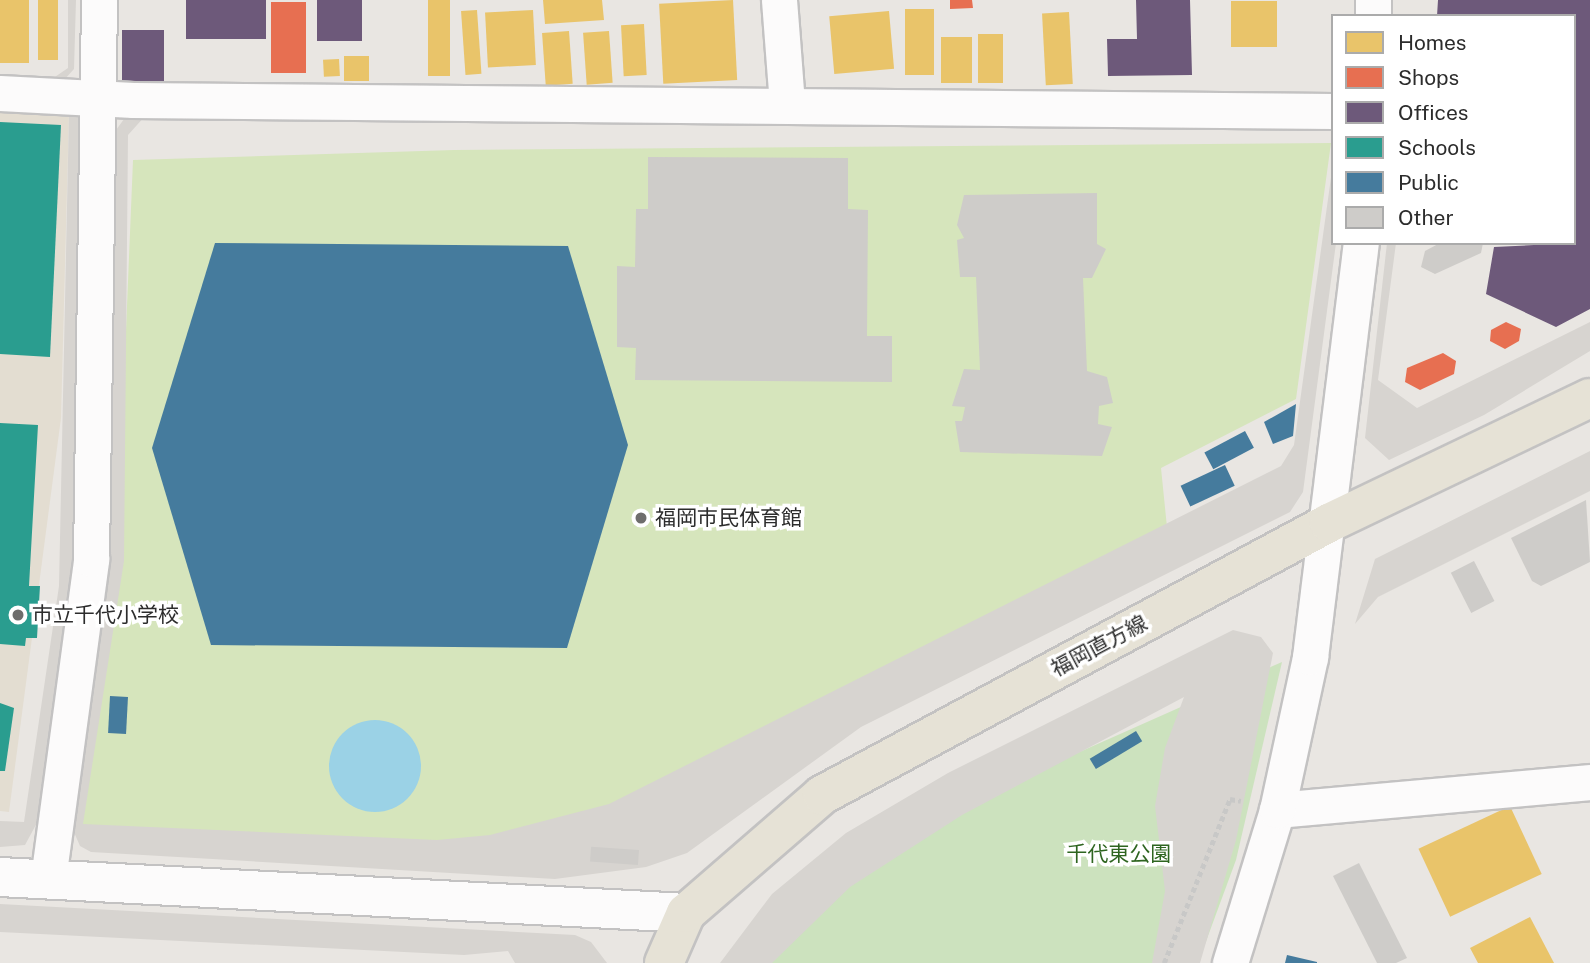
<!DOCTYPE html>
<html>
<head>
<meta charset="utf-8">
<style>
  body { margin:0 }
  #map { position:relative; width:1590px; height:963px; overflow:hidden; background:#e9e6e2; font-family:"Public Sans","Noto Sans JP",sans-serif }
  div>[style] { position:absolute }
  .education>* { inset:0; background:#e3ddd1 }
  .green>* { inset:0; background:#cce2be }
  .pitch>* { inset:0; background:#d6e5bc }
  .plaza>* { inset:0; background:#d7d4d0 }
  .water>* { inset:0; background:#9bd2e6 }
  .round { border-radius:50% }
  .homes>* { inset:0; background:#e9c46a; transform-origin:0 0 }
  .shops>* { inset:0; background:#e76f51; transform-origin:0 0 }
  .offices>* { inset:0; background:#6d597a; transform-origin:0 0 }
  .schools>* { inset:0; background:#2a9d8f }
  .public>* { inset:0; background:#457b9d; transform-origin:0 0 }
  .building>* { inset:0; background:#ceccc9; transform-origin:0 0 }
  .path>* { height:4.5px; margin-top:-2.25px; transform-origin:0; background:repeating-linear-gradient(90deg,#c8c8c7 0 5px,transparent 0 8.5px) }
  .roads { filter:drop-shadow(2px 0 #c3c2c2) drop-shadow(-2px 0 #c3c2c2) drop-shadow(0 2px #c3c2c2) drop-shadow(0 -2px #c3c2c2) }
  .street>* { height:35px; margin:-17.5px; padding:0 17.5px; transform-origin:17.5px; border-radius:17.5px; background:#fcfbfb }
  .secondary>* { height:38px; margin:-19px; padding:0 19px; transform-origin:19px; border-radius:19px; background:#fcfbfb }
  .primary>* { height:38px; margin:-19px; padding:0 19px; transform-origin:19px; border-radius:19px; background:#e6e2d6 }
  .dots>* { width:19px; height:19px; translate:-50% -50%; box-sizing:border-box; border:4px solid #fff; border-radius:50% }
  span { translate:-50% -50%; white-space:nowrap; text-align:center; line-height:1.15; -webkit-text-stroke:7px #fff; paint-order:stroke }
  .poi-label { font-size:21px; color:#2c2c2c }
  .left { translate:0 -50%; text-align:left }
  .street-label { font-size:21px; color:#2c2c2c }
  .park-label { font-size:21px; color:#2e6520 }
  .legend { position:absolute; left:1331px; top:14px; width:245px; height:231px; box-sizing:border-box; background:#fff; border:2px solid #ababab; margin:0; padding:9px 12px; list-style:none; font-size:21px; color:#2c2c2c }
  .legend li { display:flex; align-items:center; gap:14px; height:35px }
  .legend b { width:35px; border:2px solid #ababab }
</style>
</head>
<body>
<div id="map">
  <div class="education">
    <div style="clip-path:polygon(0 108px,69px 112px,61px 418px,9px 812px,0 811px)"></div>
  </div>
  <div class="green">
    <div style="clip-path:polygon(1282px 662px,1236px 860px,1198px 963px,764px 963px,772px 948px,860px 875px,1021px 778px)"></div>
  </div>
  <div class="pitch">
    <div style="clip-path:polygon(1331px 143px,1296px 399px,1161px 468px,1168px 537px,527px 863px,79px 839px,119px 500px,133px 160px,454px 150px)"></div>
  </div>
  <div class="plaza">
    <div style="clip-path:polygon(68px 0,76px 0,74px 69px,64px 80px,49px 81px,68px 68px)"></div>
    <div style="clip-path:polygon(69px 112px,85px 119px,75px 609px,38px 821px,25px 845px,0 847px,0 821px,24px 822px,59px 586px)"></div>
    <div style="clip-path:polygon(127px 115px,146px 115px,128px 135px,124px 561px,83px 824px,437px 840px,490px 835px,609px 804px,1281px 466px,1294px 445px,1333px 163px,1336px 243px,1303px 492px,1290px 512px,861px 727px,687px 853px,646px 867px,555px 879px,91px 852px,80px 846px,70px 823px,109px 562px,116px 130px)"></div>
    <div style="clip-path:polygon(1387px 243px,1396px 243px,1378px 380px,1417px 408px,1590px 322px,1590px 351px,1484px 415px,1389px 460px,1365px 438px)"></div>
    <div style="clip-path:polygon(1590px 451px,1590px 491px,1378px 597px,1355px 624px,1375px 559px)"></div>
    <div style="clip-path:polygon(1233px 630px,1261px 637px,1273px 653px,1236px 840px,1200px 963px,1152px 963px,1165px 891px,1155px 806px,1165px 748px,1184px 697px,962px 815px,850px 887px,772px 963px,720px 963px,772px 894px,846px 833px,948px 773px)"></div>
    <div style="clip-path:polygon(0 904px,575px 935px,591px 942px,607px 963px,515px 963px,508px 951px,464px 955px,0 932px)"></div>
  </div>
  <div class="water">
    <div class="round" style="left:329px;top:720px;width:92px;height:92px"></div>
  </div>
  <div class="homes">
    <div style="left:0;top:0;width:29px;height:63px"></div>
    <div style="left:38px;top:0;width:20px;height:60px"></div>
    <div style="left:428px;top:0;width:22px;height:76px"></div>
    <div style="clip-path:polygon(543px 0,602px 0,604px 20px,545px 24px)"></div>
    <div style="left:733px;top:0;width:80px;height:74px;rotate:87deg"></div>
    <div style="left:1231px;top:1px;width:46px;height:46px"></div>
    <div style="left:905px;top:9px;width:29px;height:66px"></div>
    <div style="left:477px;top:10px;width:64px;height:16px;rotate:86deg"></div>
    <div style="left:533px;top:10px;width:55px;height:48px;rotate:87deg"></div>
    <div style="left:889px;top:11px;width:58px;height:60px;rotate:85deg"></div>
    <div style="left:1069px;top:12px;width:72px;height:27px;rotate:87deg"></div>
    <div style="left:644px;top:24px;width:51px;height:23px;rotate:87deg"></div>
    <div style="left:569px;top:31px;width:53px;height:27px;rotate:86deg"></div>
    <div style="left:609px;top:31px;width:52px;height:26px;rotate:86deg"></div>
    <div style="left:978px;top:34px;width:25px;height:49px"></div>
    <div style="left:941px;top:37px;width:31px;height:46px"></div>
    <div style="left:344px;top:56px;width:25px;height:25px"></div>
    <div style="left:339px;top:59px;width:17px;height:16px;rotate:87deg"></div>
    <div style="left:1510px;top:806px;width:75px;height:101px;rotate:65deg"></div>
    <div style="clip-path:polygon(1530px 917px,1554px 963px,1478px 963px,1470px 948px)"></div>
  </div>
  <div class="shops">
    <div style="clip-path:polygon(950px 0,972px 0,973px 8px,950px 9px)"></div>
    <div style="left:271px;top:2px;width:35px;height:71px"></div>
    <div style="clip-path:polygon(1506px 322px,1521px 329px,1519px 341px,1505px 349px,1490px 341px,1491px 330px)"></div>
    <div style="clip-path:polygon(1443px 353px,1456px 361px,1454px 374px,1420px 390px,1405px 382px,1407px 368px)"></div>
  </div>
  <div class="offices">
    <div style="left:186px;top:0;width:80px;height:39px"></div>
    <div style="left:317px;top:0;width:45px;height:41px"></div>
    <div style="clip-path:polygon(1136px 0,1190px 0,1192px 75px,1108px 76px,1107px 39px,1137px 39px)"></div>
    <div style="clip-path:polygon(1438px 0,1590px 0,1590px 309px,1556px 327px,1486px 294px,1494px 247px,1574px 243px,1574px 16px,1437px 16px)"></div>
    <div style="left:122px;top:30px;width:42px;height:54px"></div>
  </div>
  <div class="schools">
    <div style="clip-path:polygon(0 122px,61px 125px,50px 357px,0 354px)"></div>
    <div style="clip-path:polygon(0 423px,38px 425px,29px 586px,40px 586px,37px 638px,26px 638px,25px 646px,0 644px)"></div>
    <div style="clip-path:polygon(0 703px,14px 708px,5px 771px,0 771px)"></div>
  </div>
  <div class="public">
    <div style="clip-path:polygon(215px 243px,568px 246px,628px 445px,567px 648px,211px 645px,152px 448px)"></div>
    <div style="clip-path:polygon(1296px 404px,1293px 436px,1273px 444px,1264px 422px)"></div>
    <div style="left:1245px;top:431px;width:19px;height:46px;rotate:62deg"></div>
    <div style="left:1225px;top:465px;width:23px;height:49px;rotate:65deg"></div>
    <div style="left:110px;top:696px;width:18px;height:37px;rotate:3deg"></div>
    <div style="left:1136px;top:731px;width:12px;height:54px;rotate:59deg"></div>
    <div style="clip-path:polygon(1287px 955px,1317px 962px,1317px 963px,1285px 963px)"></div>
  </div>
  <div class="building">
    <div style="clip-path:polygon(648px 157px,848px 158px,848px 209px,868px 210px,867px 336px,892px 336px,892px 382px,635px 380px,636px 348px,617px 347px,617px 266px,635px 267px,636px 209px,648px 209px)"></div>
    <div style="clip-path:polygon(1097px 193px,1097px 244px,1106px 249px,1092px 278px,1083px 278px,1087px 371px,1107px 377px,1113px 403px,1099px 406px,1098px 424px,1112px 427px,1102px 456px,960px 452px,955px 421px,962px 421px,965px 407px,952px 406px,964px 369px,980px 370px,976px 277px,960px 277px,957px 240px,964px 238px,957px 225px,964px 195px)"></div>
    <div style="clip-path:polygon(1440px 243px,1483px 243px,1481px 253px,1435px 274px,1421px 267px,1425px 251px)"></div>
    <div style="clip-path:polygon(1586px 500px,1590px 562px,1541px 586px,1532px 581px,1511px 538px)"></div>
    <div style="left:1474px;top:561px;width:45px;height:26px;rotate:63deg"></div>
    <div style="left:639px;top:850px;width:15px;height:48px;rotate:94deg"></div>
    <div style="clip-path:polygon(1359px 863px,1407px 958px,1396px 963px,1377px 963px,1333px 876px)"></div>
  </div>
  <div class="path">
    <div style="left:1164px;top:963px;width:177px;rotate:-68.1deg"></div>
    <div style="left:1230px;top:799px;width:11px;rotate:10deg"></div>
  </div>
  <div class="roads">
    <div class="street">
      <div style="left:779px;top:0;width:103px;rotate:85.6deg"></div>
      <div style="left:1373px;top:16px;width:16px;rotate:-90deg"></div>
      <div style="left:0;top:93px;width:133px;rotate:3deg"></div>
      <div style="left:133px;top:100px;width:1200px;rotate:0.53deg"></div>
      <div style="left:1277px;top:810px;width:314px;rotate:-5.1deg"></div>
      <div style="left:48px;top:879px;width:323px;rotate:-82.3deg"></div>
      <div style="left:91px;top:559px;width:559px;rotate:-89.18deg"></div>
      <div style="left:1230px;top:963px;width:160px;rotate:-72.9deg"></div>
      <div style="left:1277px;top:810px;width:157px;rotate:-77.8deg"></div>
      <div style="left:1310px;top:657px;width:417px;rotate:-83deg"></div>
    </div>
    <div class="secondary">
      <div style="left:0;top:877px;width:687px;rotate:3deg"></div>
    </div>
    <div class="primary">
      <div style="left:664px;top:963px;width:55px;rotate:-66.3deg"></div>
      <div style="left:686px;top:913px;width:180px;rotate:-40.9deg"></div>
      <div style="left:822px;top:795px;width:575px;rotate:-28.21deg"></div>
      <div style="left:1329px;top:523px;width:289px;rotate:-25.6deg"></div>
    </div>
  </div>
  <div class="dots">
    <div style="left:641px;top:518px;background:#6e6d6c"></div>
    <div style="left:18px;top:615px;background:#6e6d6c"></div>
  </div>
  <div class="poi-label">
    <span class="left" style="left:655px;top:518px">福岡市民体育館</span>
    <span class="left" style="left:32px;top:615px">市立千代小学校</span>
  </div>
  <div class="street-label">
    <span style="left:1099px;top:646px;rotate:-28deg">福岡直方線</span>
  </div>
  <div class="park-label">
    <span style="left:1119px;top:854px">千代東公園</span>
  </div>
  <ul class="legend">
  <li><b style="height:19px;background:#e9c46a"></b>Homes</li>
  <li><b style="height:19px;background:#e76f51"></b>Shops</li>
  <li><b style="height:19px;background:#6d597a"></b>Offices</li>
  <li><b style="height:19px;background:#2a9d8f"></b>Schools</li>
  <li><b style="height:19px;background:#457b9d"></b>Public</li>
  <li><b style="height:19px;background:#ceccc9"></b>Other</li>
  </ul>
</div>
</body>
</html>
